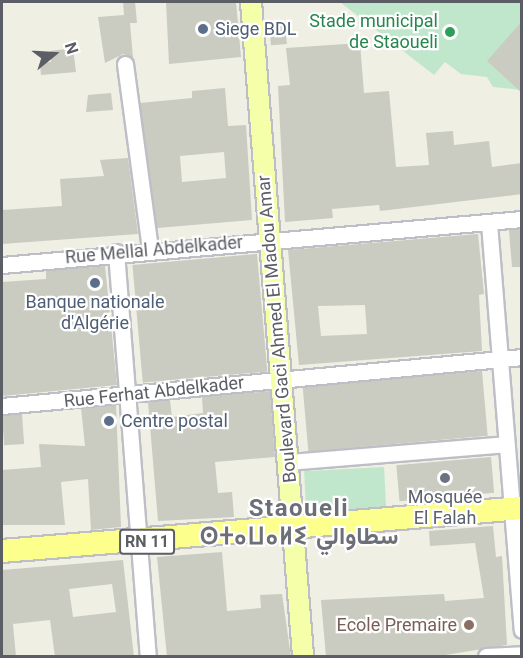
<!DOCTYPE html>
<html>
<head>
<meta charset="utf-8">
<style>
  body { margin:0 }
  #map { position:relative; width:523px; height:658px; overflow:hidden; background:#efefe4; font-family:Roboto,Vazirmatn,"Noto Sans Tifinagh",sans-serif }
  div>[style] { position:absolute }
  .green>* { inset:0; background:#c0e7cb; transform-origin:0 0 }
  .building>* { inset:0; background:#cacbc1; transform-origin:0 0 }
  .roads { filter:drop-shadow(2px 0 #bebfc6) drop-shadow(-2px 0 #bebfc6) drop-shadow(0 2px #bebfc6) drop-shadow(0 -2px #bebfc6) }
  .minor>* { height:15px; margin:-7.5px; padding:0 7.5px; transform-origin:7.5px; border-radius:7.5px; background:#fff }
  .major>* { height:20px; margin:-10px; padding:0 10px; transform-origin:10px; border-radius:10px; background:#f5ffaa }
  .highway>* { height:22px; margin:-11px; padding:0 11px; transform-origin:11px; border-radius:11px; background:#fcff8c }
  .dots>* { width:16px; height:16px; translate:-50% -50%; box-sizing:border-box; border:3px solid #fff; border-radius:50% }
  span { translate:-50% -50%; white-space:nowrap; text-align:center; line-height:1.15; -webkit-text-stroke:4.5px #fff; paint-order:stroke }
  .shield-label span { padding:2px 4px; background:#fff; border:2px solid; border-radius:4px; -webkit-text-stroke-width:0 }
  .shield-label { font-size:16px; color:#5c5e65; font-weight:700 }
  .leisure-label { font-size:18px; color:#27864d }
  .right { translate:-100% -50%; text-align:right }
  .service-label { font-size:18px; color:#4e5e75 }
  .left { translate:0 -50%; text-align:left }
  .street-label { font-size:18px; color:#5c5e65 }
  .worship-label { font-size:18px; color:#5b616d }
  .education-label { font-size:18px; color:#785e54 }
  .district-label { font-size:24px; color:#6d6f77; font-weight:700; letter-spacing:1.5px }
  .frame { position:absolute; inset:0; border:3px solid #5c5e65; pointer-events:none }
  .north { position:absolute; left:24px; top:24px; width:60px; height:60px; -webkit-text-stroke:4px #fff; paint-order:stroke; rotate:72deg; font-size:16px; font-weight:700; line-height:24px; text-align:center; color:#5c5e65 }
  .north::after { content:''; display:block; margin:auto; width:21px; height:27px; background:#5c5e65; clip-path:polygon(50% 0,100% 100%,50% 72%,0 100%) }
</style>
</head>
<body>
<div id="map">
  <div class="green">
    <div style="clip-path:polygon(340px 2px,521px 2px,521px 90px,493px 87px,487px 77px,461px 74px,445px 62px,434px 75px)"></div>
    <div style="left:384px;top:467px;width:44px;height:80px;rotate:87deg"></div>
  </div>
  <div class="building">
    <div style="clip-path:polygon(123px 2px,135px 2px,137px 23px,130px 23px,133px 58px,123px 54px,105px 63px,98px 17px,124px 15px)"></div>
    <div style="clip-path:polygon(166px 2px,236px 2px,241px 57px,169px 64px)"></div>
    <div style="clip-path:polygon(522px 21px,522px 93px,487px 61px)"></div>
    <div style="left:285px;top:22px;width:22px;height:16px;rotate:85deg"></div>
    <div style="clip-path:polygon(360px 43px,364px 93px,389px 91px,396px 167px,429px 165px,426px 133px,453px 131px,454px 145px,489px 141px,492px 167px,522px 163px,522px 194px,380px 211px,379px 205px,332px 209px,333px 218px,285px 222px,278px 86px,290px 85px,286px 48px)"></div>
    <div style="clip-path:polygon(73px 48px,76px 72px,41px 75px,40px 63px,51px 62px,50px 51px)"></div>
    <div style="clip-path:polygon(evenodd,225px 88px,228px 126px,246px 125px,252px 220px,157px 228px,140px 103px,192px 98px,192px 91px,225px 88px,224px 152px,226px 178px,182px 182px,180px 156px,224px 152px)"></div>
    <div style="clip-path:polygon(111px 93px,113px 110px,86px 112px,88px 95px)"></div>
    <div style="clip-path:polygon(128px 158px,138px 234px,2px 244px,2px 210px,62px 206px,60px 179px,104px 176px,100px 160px)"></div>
    <div style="clip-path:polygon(522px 229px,522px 267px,512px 267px,509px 230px)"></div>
    <div style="clip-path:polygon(evenodd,478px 234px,484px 294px,479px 295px,482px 351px,299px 365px,288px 250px,478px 234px,365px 305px,367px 334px,321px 336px,318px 306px,365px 305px)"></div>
    <div style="left:257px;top:254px;width:118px;height:125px;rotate:85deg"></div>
    <div style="clip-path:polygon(105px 266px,117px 385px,2px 396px,2px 282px,46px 279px,46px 271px)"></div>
    <div style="left:482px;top:371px;width:65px;height:180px;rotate:85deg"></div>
    <div style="clip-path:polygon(270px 391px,275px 457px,215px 462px,218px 493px,232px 492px,234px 517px,158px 521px,148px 402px,170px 400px,172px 417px,203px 413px,202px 397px)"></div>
    <div style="clip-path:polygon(116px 405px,121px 527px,91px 530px,88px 479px,61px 482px,65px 525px,2px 525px,2px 470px,41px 467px,39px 444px,85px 446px,81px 408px)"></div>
    <div style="left:22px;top:414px;width:30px;height:20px;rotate:86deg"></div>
    <div style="left:491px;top:457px;width:36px;height:95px;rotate:85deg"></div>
    <div style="clip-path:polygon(493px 526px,496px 557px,502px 556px,507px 645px,433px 657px,326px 657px,321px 600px,444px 594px,445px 601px,484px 598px,475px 543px,430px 546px,429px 531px)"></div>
    <div style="clip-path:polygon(222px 552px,227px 611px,261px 608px,260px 595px,282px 594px,291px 657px,167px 657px,157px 557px)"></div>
    <div style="clip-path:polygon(evenodd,123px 560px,134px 657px,55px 657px,50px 620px,13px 624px,16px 657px,2px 657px,2px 570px,123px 560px,112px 584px,116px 612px,73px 617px,69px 589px,112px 584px)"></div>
  </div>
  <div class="roads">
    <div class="minor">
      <div style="left:125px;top:64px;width:187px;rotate:82.3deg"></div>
      <div style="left:489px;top:223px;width:408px;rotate:85.4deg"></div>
      <div style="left:116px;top:252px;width:405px;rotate:85.5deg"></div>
      <div style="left:2px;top:265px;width:522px;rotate:-5.06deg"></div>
      <div style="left:2px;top:406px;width:522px;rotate:-5.38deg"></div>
      <div style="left:288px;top:462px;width:219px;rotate:-4.7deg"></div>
      <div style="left:486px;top:656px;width:36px;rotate:-3deg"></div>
    </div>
    <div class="major">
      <div style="left:251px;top:2px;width:656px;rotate:85.45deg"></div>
    </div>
    <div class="highway">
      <div style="left:2px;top:551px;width:522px;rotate:-4.73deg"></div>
    </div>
  </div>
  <div class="dots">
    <div style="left:203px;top:29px;background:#5c6f8a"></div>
    <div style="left:450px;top:32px;background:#2e9e5b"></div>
    <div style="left:95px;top:283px;background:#5c6f8a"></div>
    <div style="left:109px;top:421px;background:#5c6f8a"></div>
    <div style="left:445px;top:478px;background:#6b7280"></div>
    <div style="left:469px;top:625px;background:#8d6e63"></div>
  </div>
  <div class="shield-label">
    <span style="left:147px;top:542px">RN 11</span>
  </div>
  <div class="leisure-label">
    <span class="right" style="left:438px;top:32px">Stade municipal<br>de Staoueli</span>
  </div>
  <div class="service-label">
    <span class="left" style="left:215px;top:29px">Siege BDL</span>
    <span style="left:95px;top:313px">Banque nationale<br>d'Algérie</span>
    <span class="left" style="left:121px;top:421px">Centre postal</span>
  </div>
  <div class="street-label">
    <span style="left:154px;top:250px;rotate:-5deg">Rue Mellal Abdelkader</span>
    <span style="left:277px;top:329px;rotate:-95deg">Boulevard Gaci Ahmed El Madou Amar</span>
    <span style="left:154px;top:392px;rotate:-6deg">Rue Ferhat Abdelkader</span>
  </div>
  <div class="worship-label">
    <span style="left:445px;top:508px">Mosquée<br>El Falah</span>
  </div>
  <div class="education-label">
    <span class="right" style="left:457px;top:625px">Ecole Premaire</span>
  </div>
  <div class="district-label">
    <span style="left:299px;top:523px">Staoueli<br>ⵙⵜⴰⵡⴰⵍⵉ سطاوالي</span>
  </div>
  <div class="frame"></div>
  <div class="north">N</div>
</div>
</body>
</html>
